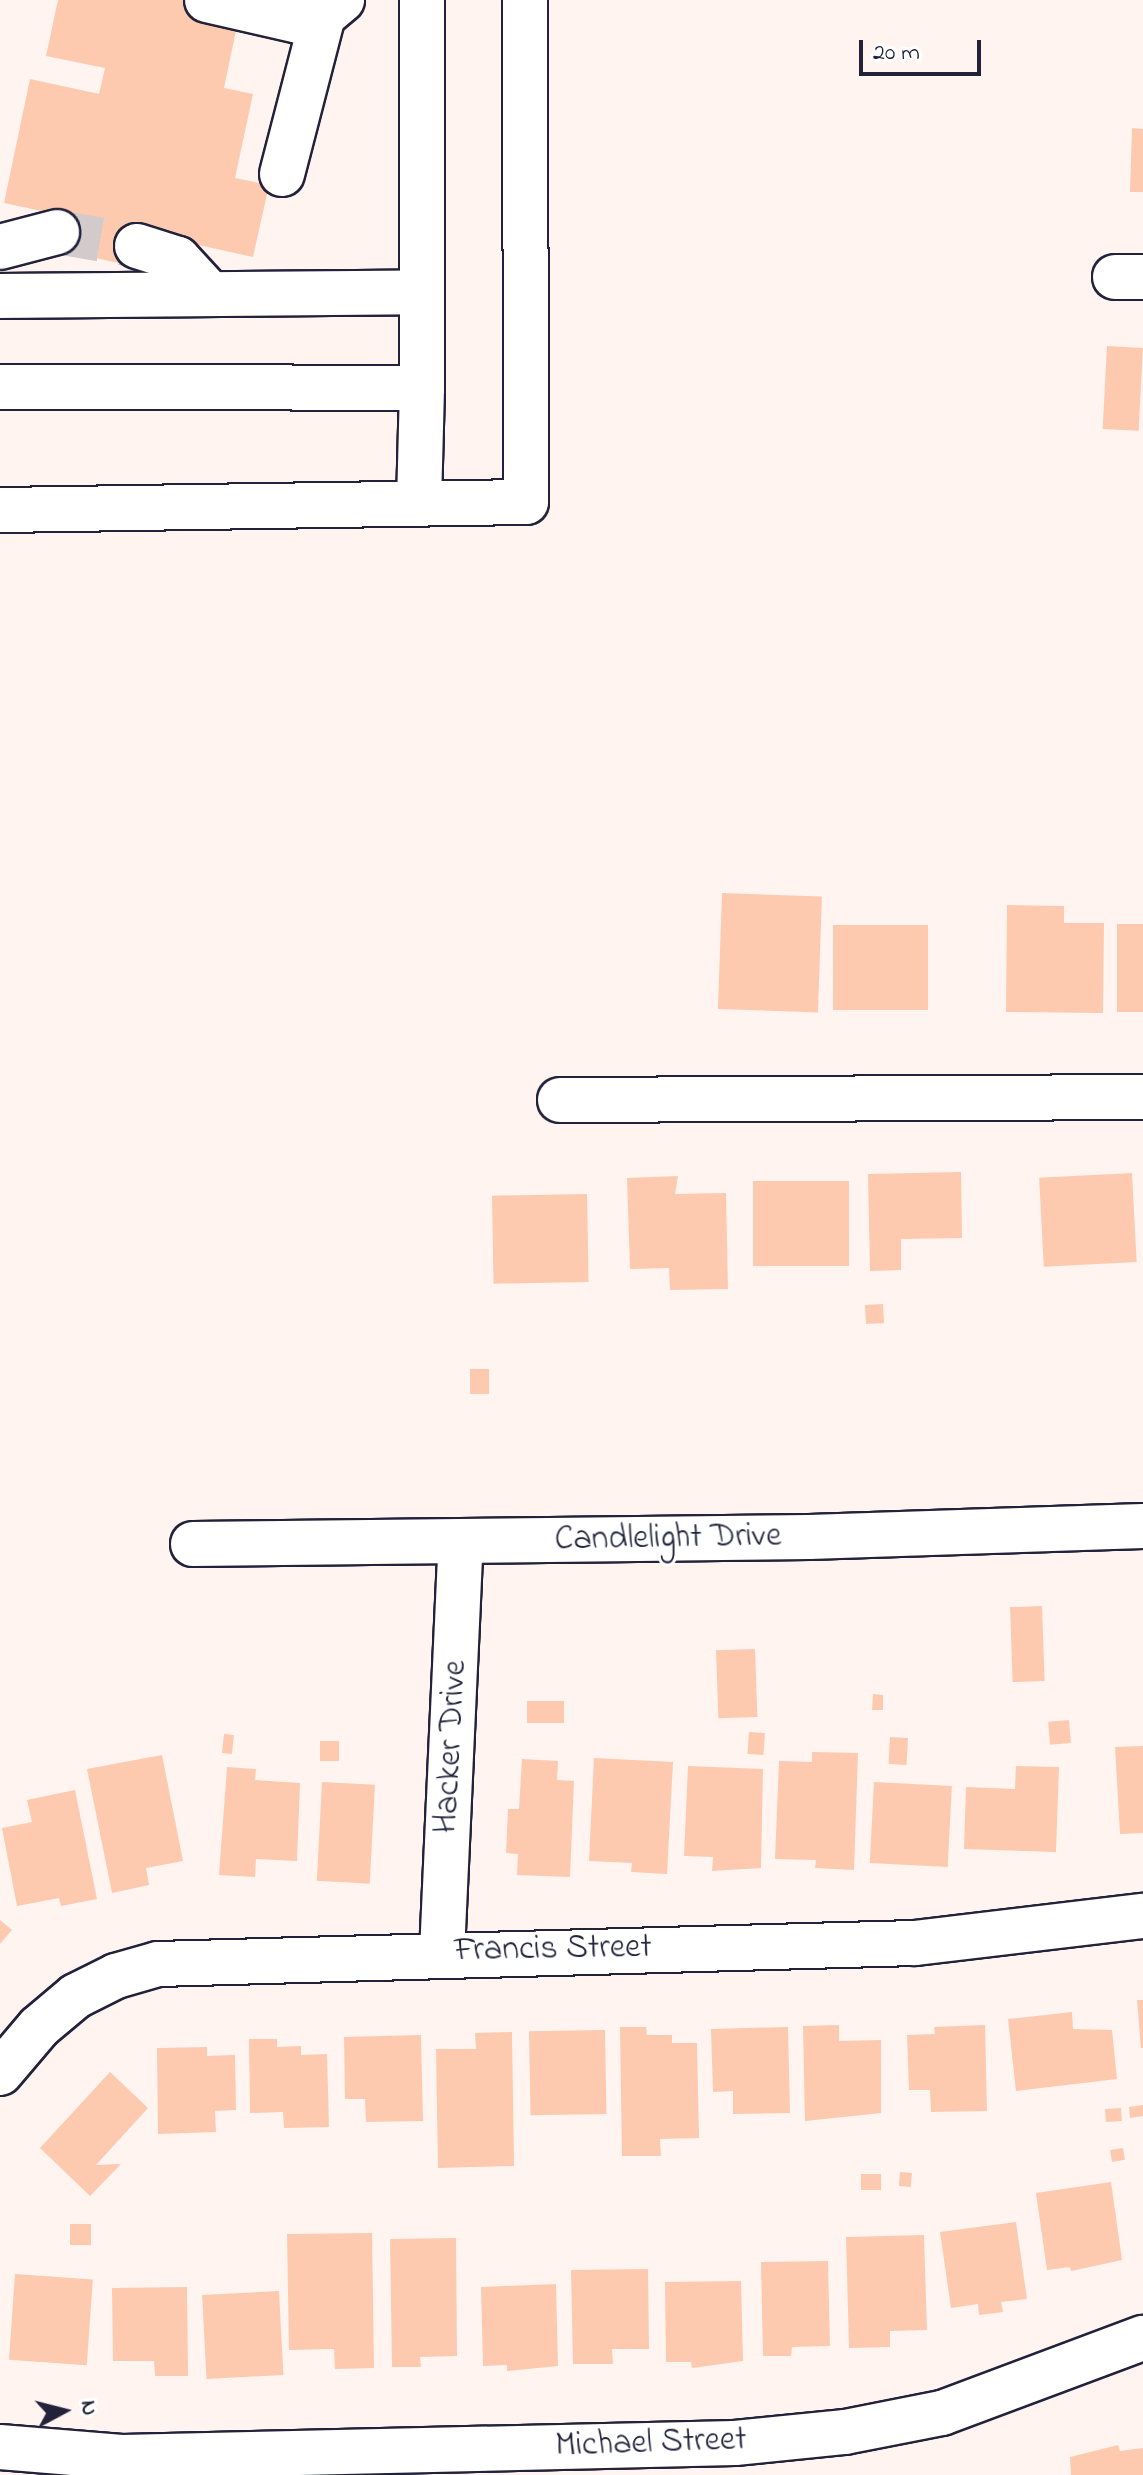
<!DOCTYPE html>
<html>
<head>
<meta charset="utf-8">
<style>
  body { margin:0 }
  #map { position:relative; width:1143px; height:2475px; overflow:hidden; background:#fff4ef; font-family:"Indie Flower",sans-serif }
  div>[style] { position:absolute }
  .building>* { inset:0; background:#fecaaf; transform-origin:0 0 }
  .minor-tunnel>* { height:44px; margin-top:-22px; transform-origin:0; background:repeating-linear-gradient(90deg,#d3cacb 0 44px,transparent 0 66px) }
  .roads { filter:drop-shadow(2px 0 #22223b) drop-shadow(-2px 0 #22223b) drop-shadow(0 2px #22223b) drop-shadow(0 -2px #22223b) }
  .minor>* { height:44px; margin:-22px; padding:0 22px; transform-origin:22px; border-radius:22px; background:#fff }
  span { translate:-50% -50%; white-space:nowrap; text-align:center; line-height:1.15; -webkit-text-stroke:6px #fff; paint-order:stroke }
  .street-label { font-size:34px; color:#22223b }
  .north { position:absolute; left:24px; top:2371px; width:80px; height:80px; -webkit-text-stroke:6px #fff; paint-order:stroke; rotate:83deg; font-size:22px; font-weight:700; line-height:32px; text-align:center; color:#22223b }
  .north::after { content:''; display:block; margin:auto; width:28px; height:36px; background:#22223b; clip-path:polygon(50% 0,100% 100%,50% 72%,0 100%) }
  .scale { position:absolute; left:859px; top:40px; width:122px; height:36px; box-sizing:border-box; border:4px solid #22223b; border-top:0; padding-left:10px; font-size:24px; line-height:28px; white-space:nowrap; color:#22223b; -webkit-text-stroke:6px #fff; paint-order:stroke }
</style>
</head>
<body>
<div id="map">
  <div class="building">
    <div style="clip-path:polygon(58px 0,197px 0,238px 21px,224px 88px,253px 94px,235px 178px,269px 185px,253px 257px,140px 232px,133px 266px,53px 249px,61px 215px,4px 203px,30px 79px,99px 94px,105px 68px,46px 56px)"></div>
    <div style="clip-path:polygon(1132px 128px,1143px 129px,1143px 192px,1130px 192px)"></div>
    <div style="left:1107px;top:346px;width:36px;height:83px;rotate:3deg"></div>
    <div style="left:722px;top:893px;width:100px;height:116px;rotate:2deg"></div>
    <div style="clip-path:polygon(1007px 905px,1064px 906px,1064px 923px,1104px 923px,1103px 1013px,1006px 1012px)"></div>
    <div style="left:1117px;top:924px;width:26px;height:88px"></div>
    <div style="left:833px;top:925px;width:95px;height:85px"></div>
    <div style="clip-path:polygon(961px 1172px,962px 1238px,901px 1239px,901px 1270px,870px 1271px,868px 1174px)"></div>
    <div style="left:1132px;top:1173px;width:89px;height:93px;rotate:87deg"></div>
    <div style="clip-path:polygon(678px 1176px,675px 1194px,726px 1193px,728px 1289px,670px 1290px,669px 1268px,630px 1269px,627px 1178px)"></div>
    <div style="left:753px;top:1181px;width:96px;height:85px"></div>
    <div style="left:587px;top:1194px;width:88px;height:95px;rotate:89deg"></div>
    <div style="left:883px;top:1304px;width:19px;height:18px;rotate:87deg"></div>
    <div style="left:470px;top:1369px;width:19px;height:25px"></div>
    <div style="left:1042px;top:1606px;width:75px;height:32px;rotate:88deg"></div>
    <div style="left:755px;top:1649px;width:68px;height:39px;rotate:88deg"></div>
    <div style="clip-path:polygon(873px 1694px,883px 1695px,883px 1710px,872px 1710px)"></div>
    <div style="left:527px;top:1701px;width:37px;height:22px"></div>
    <div style="left:1069px;top:1720px;width:23px;height:21px;rotate:85deg"></div>
    <div style="left:749px;top:1732px;width:16px;height:22px;rotate:4deg"></div>
    <div style="left:224px;top:1734px;width:10px;height:19px;rotate:6deg"></div>
    <div style="left:890px;top:1737px;width:18px;height:27px;rotate:3deg"></div>
    <div style="left:320px;top:1741px;width:19px;height:20px"></div>
    <div style="clip-path:polygon(1143px 1746px,1143px 1833px,1120px 1834px,1115px 1747px)"></div>
    <div style="clip-path:polygon(812px 1752px,858px 1753px,854px 1870px,815px 1868px,816px 1860px,775px 1859px,779px 1761px,812px 1762px)"></div>
    <div style="clip-path:polygon(162px 1755px,183px 1861px,146px 1868px,149px 1885px,112px 1893px,87px 1769px)"></div>
    <div style="clip-path:polygon(594px 1758px,673px 1762px,667px 1874px,631px 1872px,632px 1863px,589px 1861px)"></div>
    <div style="clip-path:polygon(522px 1759px,558px 1761px,557px 1780px,574px 1781px,570px 1877px,517px 1875px,518px 1854px,506px 1853px,508px 1809px,519px 1809px)"></div>
    <div style="clip-path:polygon(688px 1766px,763px 1769px,761px 1868px,712px 1871px,713px 1857px,684px 1856px)"></div>
    <div style="clip-path:polygon(1016px 1766px,1059px 1767px,1056px 1852px,964px 1849px,966px 1787px,1015px 1789px)"></div>
    <div style="clip-path:polygon(227px 1767px,256px 1769px,255px 1780px,300px 1783px,297px 1861px,256px 1859px,255px 1877px,219px 1875px)"></div>
    <div style="left:322px;top:1782px;width:53px;height:99px;rotate:3deg"></div>
    <div style="left:874px;top:1782px;width:78px;height:81px;rotate:3deg"></div>
    <div style="clip-path:polygon(75px 1790px,97px 1899px,61px 1906px,59px 1898px,17px 1906px,2px 1828px,32px 1822px,27px 1800px)"></div>
    <div style="clip-path:polygon(0 1920px,12px 1930px,0 1944px)"></div>
    <div style="clip-path:polygon(1137px 2000px,1143px 2000px,1143px 2048px,1141px 2048px)"></div>
    <div style="clip-path:polygon(1072px 2012px,1073px 2029px,1112px 2030px,1117px 2079px,1016px 2091px,1008px 2019px)"></div>
    <div style="clip-path:polygon(839px 2025px,839px 2041px,881px 2040px,881px 2113px,805px 2121px,803px 2026px)"></div>
    <div style="clip-path:polygon(985px 2025px,987px 2111px,931px 2112px,930px 2090px,909px 2090px,907px 2035px,935px 2034px,934px 2027px)"></div>
    <div style="clip-path:polygon(620px 2027px,646px 2027px,647px 2035px,672px 2035px,672px 2043px,697px 2043px,699px 2138px,660px 2139px,661px 2156px,622px 2156px)"></div>
    <div style="clip-path:polygon(788px 2027px,790px 2113px,733px 2114px,733px 2091px,713px 2092px,711px 2029px)"></div>
    <div style="left:605px;top:2030px;width:84px;height:76px;rotate:89deg"></div>
    <div style="clip-path:polygon(512px 2032px,514px 2166px,438px 2168px,436px 2049px,476px 2049px,475px 2033px)"></div>
    <div style="clip-path:polygon(421px 2035px,423px 2121px,366px 2122px,365px 2099px,345px 2099px,344px 2037px)"></div>
    <div style="clip-path:polygon(249px 2039px,277px 2039px,277px 2047px,301px 2046px,301px 2055px,327px 2054px,329px 2127px,284px 2128px,283px 2112px,250px 2113px)"></div>
    <div style="clip-path:polygon(207px 2047px,207px 2056px,235px 2055px,236px 2110px,215px 2111px,216px 2132px,158px 2134px,157px 2048px)"></div>
    <div style="clip-path:polygon(110px 2072px,148px 2108px,96px 2165px,121px 2164px,90px 2196px,40px 2148px)"></div>
    <div style="clip-path:polygon(1143px 2105px,1143px 2116px,1130px 2118px,1129px 2107px)"></div>
    <div style="left:1121px;top:2108px;width:13px;height:16px;rotate:86deg"></div>
    <div style="left:1123px;top:2148px;width:12px;height:13px;rotate:81deg"></div>
    <div style="left:900px;top:2172px;width:12px;height:14px;rotate:5deg"></div>
    <div style="left:861px;top:2174px;width:20px;height:16px"></div>
    <div style="clip-path:polygon(1111px 2182px,1122px 2260px,1071px 2271px,1070px 2267px,1047px 2270px,1036px 2193px)"></div>
    <div style="clip-path:polygon(1016px 2222px,1027px 2299px,1001px 2302px,1003px 2312px,979px 2315px,978px 2304px,951px 2308px,940px 2232px)"></div>
    <div style="left:70px;top:2224px;width:21px;height:21px"></div>
    <div style="clip-path:polygon(372px 2233px,374px 2368px,335px 2369px,334px 2349px,289px 2350px,287px 2234px)"></div>
    <div style="clip-path:polygon(924px 2235px,927px 2330px,890px 2331px,890px 2347px,849px 2348px,846px 2237px)"></div>
    <div style="clip-path:polygon(456px 2238px,457px 2356px,420px 2357px,421px 2367px,392px 2367px,390px 2239px)"></div>
    <div style="clip-path:polygon(828px 2261px,830px 2346px,792px 2347px,791px 2356px,763px 2356px,761px 2262px)"></div>
    <div style="clip-path:polygon(648px 2269px,649px 2349px,612px 2349px,613px 2364px,573px 2364px,571px 2270px)"></div>
    <div style="left:15px;top:2274px;width:78px;height:86px;rotate:4deg"></div>
    <div style="clip-path:polygon(741px 2281px,743px 2361px,692px 2368px,691px 2362px,666px 2362px,665px 2282px)"></div>
    <div style="clip-path:polygon(556px 2284px,558px 2366px,507px 2371px,507px 2365px,483px 2366px,481px 2287px)"></div>
    <div style="clip-path:polygon(187px 2287px,188px 2376px,155px 2376px,154px 2361px,113px 2361px,112px 2288px)"></div>
    <div style="left:279px;top:2291px;width:84px;height:77px;rotate:87deg"></div>
    <div style="clip-path:polygon(1118px 2445px,1120px 2451px,1143px 2448px,1143px 2475px,1071px 2475px,1070px 2457px)"></div>
  </div>
  <div class="minor-tunnel">
    <div style="left:57px;top:232px;width:81px;rotate:9.9deg"></div>
  </div>
  <div class="roads">
    <div class="minor">
      <div style="left:207px;top:0;width:94px;rotate:12.9deg"></div>
      <div style="left:299px;top:21px;width:25px;rotate:-12deg"></div>
      <div style="left:323px;top:16px;width:25px;rotate:-40deg"></div>
      <div style="left:282px;top:174px;width:163px;rotate:-75.5deg"></div>
      <div style="left:137px;top:246px;width:43px;rotate:17.6deg"></div>
      <div style="left:178px;top:259px;width:47px;rotate:47.6deg"></div>
      <div style="left:0;top:247px;width:59px;rotate:-14.7deg"></div>
      <div style="left:1115px;top:277px;width:28px"></div>
      <div style="left:0;top:296px;width:422px;rotate:-0.5deg"></div>
      <div style="left:0;top:387px;width:422px;rotate:0.1deg"></div>
      <div style="left:422px;top:388px;width:388px;rotate:-90deg"></div>
      <div style="left:419px;top:503px;width:115px;rotate:-88.5deg"></div>
      <div style="left:0;top:510px;width:526px;rotate:-0.87deg"></div>
      <div style="left:526px;top:502px;width:502px;rotate:-90.11deg"></div>
      <div style="left:560px;top:1100px;width:583px;rotate:-0.29deg"></div>
      <div style="left:193px;top:1544px;width:616px;rotate:-0.65deg"></div>
      <div style="left:809px;top:1537px;width:334px;rotate:-1.9deg"></div>
      <div style="left:442px;top:1953px;width:412px;rotate:-87.4deg"></div>
      <div style="left:0;top:2073px;width:60px;rotate:-49.7deg"></div>
      <div style="left:39px;top:2027px;width:48px;rotate:-40deg"></div>
      <div style="left:76px;top:1996px;width:45px;rotate:-26.6deg"></div>
      <div style="left:116px;top:1976px;width:44px;rotate:-15.9deg"></div>
      <div style="left:158px;top:1964px;width:757px;rotate:-1.59deg"></div>
      <div style="left:915px;top:1943px;width:230px;rotate:-6.8deg"></div>
      <div style="left:0;top:2447px;width:122px;rotate:4.7deg"></div>
      <div style="left:122px;top:2457px;width:613px;rotate:-1.31deg"></div>
      <div style="left:735px;top:2443px;width:111px;rotate:-5.7deg"></div>
      <div style="left:845px;top:2432px;width:99px;rotate:-11.1deg"></div>
      <div style="left:942px;top:2413px;width:215px;rotate:-20.5deg"></div>
    </div>
  </div>
  <div class="street-label">
    <span style="left:668px;top:1539px;rotate:-1deg">Candlelight Drive</span>
    <span style="left:452px;top:1747px;rotate:-87deg">Hacker Drive</span>
    <span style="left:553px;top:1950px;rotate:-1deg">Francis Street</span>
    <span style="left:651px;top:2444px;rotate:-2deg">Michael Street</span>
  </div>
  <div class="north">N</div>
  <div class="scale">20 m</div>
</div>
</body>
</html>
